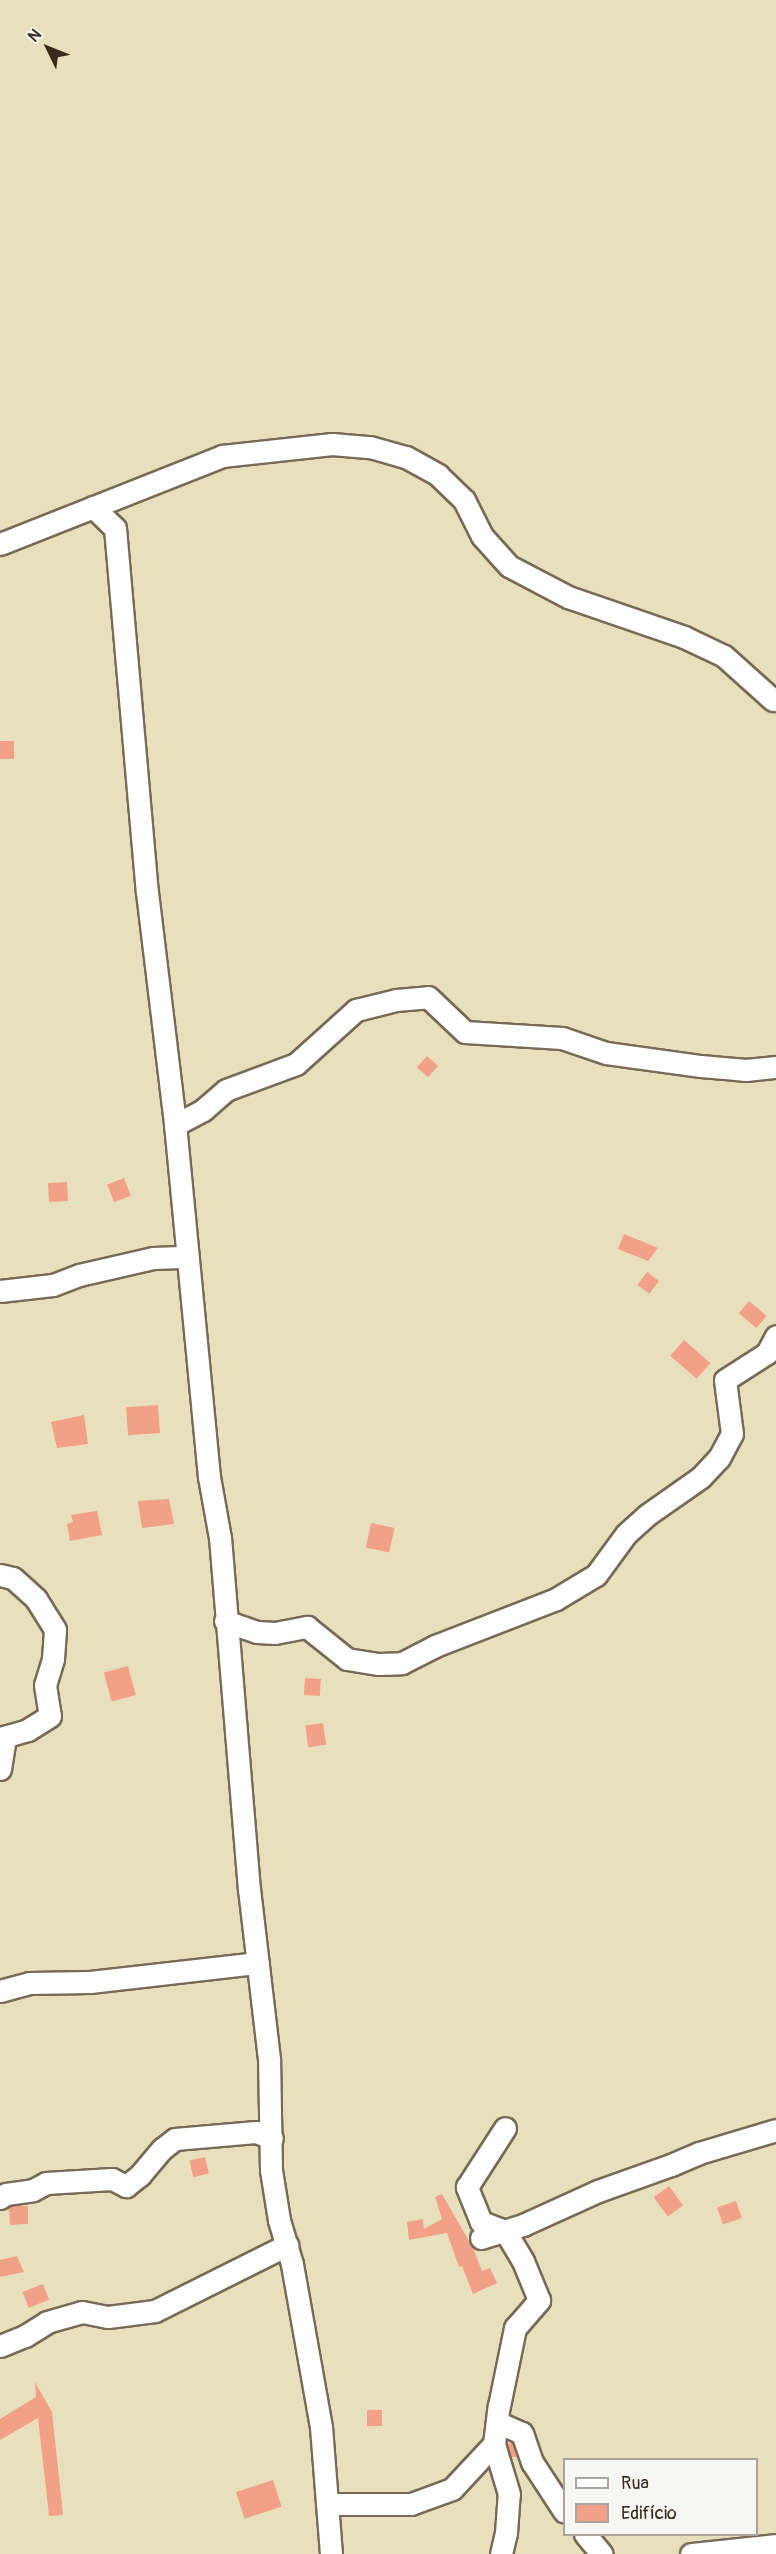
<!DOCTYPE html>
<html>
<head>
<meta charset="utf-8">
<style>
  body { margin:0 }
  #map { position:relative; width:776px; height:2554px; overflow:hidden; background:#e8e0bd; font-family:Pangolin,sans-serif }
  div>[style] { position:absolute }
  .building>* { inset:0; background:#f2a188; transform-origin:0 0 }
  .roads { filter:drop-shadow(2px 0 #786a56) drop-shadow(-2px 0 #786a56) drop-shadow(0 2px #786a56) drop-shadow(0 -2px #786a56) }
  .street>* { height:21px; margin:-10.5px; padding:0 10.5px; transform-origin:10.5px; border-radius:10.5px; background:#fff }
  span { translate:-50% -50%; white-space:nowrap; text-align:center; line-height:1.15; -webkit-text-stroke:6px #f6f6f2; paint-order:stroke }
  .legend { position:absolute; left:563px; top:2458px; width:195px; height:78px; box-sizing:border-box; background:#f6f6f2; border:2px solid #aba49d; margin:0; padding:8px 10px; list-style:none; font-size:18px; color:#3b2a1e }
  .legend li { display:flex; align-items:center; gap:12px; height:30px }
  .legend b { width:30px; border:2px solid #aba49d }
  .north { position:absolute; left:18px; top:18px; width:60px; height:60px; -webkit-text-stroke:4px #f6f6f2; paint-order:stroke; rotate:313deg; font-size:16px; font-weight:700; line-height:24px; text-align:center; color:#3b2a1e }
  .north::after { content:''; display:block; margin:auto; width:21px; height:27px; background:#3b2a1e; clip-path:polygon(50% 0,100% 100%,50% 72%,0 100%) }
</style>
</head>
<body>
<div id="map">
  <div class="building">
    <div style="left:0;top:741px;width:14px;height:18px"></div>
    <div style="left:427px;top:1056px;width:15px;height:15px;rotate:42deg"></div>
    <div style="left:124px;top:1178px;width:19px;height:18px;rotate:69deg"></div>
    <div style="left:67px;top:1182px;width:19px;height:19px;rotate:87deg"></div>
    <div style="clip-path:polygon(624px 1234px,658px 1248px,648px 1261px,618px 1249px)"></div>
    <div style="left:647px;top:1272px;width:15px;height:16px;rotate:37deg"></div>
    <div style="left:749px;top:1301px;width:23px;height:16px;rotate:40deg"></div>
    <div style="left:684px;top:1340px;width:35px;height:21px;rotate:41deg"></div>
    <div style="left:158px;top:1405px;width:28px;height:32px;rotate:86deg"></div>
    <div style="clip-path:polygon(84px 1415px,88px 1444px,57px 1448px,51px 1422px)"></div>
    <div style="clip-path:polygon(169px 1499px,174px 1524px,142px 1528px,138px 1501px)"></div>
    <div style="clip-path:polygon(97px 1511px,102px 1535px,70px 1541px,67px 1524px,73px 1522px,71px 1515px)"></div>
    <div style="left:371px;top:1523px;width:24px;height:25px;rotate:12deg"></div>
    <div style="left:128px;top:1666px;width:30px;height:25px;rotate:75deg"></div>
    <div style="left:305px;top:1678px;width:16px;height:17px;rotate:4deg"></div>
    <div style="left:323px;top:1723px;width:22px;height:18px;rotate:82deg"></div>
    <div style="left:205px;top:2157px;width:17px;height:16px;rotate:77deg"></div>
    <div style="left:669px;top:2186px;width:24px;height:19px;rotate:54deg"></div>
    <div style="clip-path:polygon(442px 2194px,473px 2248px,482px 2271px,490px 2268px,497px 2283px,473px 2294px,462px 2266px,459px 2267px,447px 2233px,409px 2240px,407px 2222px,423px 2219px,424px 2229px,442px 2219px,435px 2197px)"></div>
    <div style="left:736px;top:2201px;width:18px;height:20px;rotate:71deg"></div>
    <div style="clip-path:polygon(14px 2206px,28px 2206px,28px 2224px,10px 2225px,9px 2207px)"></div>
    <div style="clip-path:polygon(17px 2256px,24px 2272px,0 2277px,0 2260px)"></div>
    <div style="left:43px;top:2284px;width:17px;height:22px;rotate:69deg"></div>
    <div style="clip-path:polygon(35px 2382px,52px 2412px,63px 2515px,49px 2516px,38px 2418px,0 2440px,0 2419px,36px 2397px)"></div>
    <div style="left:382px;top:2410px;width:16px;height:15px;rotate:90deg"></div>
    <div style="clip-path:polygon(512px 2443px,517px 2457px,511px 2457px,507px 2444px)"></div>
    <div style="left:273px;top:2480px;width:28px;height:39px;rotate:72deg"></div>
  </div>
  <div class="roads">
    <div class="street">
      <div style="left:93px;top:507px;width:30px;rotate:44deg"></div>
      <div style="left:115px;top:528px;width:365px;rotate:85deg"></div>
      <div style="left:147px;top:892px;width:235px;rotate:83.1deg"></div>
      <div style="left:0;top:544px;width:239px;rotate:-21.6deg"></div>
      <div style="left:222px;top:456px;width:111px;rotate:-6.2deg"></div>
      <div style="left:332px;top:444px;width:38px;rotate:5deg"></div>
      <div style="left:370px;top:447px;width:37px;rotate:16deg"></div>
      <div style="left:406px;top:457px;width:37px;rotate:29deg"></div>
      <div style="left:438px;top:475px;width:36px;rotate:44deg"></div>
      <div style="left:464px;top:500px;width:40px;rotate:63.4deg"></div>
      <div style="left:482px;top:536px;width:40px;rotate:48deg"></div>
      <div style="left:509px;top:566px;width:67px;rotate:27.7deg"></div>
      <div style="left:568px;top:597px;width:123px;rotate:19deg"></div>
      <div style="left:684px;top:637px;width:44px;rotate:25.4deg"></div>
      <div style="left:724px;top:656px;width:66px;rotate:41.9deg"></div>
      <div style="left:0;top:1291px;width:53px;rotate:-6.5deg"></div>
      <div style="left:53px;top:1285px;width:28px;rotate:-21deg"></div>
      <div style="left:79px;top:1275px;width:76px;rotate:-12.9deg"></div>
      <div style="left:153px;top:1258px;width:34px;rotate:-2deg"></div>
      <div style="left:0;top:1575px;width:13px;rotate:13deg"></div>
      <div style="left:13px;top:1578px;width:31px;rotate:42deg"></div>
      <div style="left:36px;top:1599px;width:36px;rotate:58deg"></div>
      <div style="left:55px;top:1630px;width:29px;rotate:94deg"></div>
      <div style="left:53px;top:1659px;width:27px;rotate:107deg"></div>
      <div style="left:45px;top:1685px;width:31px;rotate:81deg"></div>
      <div style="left:50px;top:1716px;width:26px;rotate:148deg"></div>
      <div style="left:28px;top:1730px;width:29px;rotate:164deg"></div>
      <div style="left:225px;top:1621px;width:34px;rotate:19deg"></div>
      <div style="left:257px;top:1632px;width:18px;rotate:3deg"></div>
      <div style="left:275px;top:1633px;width:33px;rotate:-11deg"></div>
      <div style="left:307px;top:1627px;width:51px;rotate:38.7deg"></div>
      <div style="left:347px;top:1659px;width:32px;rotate:9deg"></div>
      <div style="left:379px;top:1664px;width:23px;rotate:-2deg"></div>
      <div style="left:402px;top:1663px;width:37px;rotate:-27deg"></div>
      <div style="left:435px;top:1646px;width:130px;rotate:-21.2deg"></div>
      <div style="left:556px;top:1599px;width:47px;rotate:-31deg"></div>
      <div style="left:596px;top:1575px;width:51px;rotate:-53.8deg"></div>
      <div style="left:626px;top:1534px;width:28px;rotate:-42deg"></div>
      <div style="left:647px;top:1515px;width:66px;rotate:-35.1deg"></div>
      <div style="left:701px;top:1477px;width:26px;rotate:-47deg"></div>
      <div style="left:719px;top:1458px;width:27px;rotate:-62deg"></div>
      <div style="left:732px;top:1434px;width:54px;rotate:-97.4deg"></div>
      <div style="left:725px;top:1380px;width:50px;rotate:-32.7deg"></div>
      <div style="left:767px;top:1353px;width:19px;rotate:-62deg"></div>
      <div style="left:0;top:1769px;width:33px;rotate:-81deg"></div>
      <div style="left:0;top:1991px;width:31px;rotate:-15deg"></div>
      <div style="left:30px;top:1983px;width:60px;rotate:-1deg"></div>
      <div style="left:90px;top:1982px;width:169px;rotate:-6.5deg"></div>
      <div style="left:0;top:2198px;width:7px;rotate:-34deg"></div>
      <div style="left:6px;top:2194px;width:27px;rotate:-8deg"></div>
      <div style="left:33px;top:2190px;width:15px;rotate:-28deg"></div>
      <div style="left:46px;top:2183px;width:66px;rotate:-3.5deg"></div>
      <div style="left:112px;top:2179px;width:16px;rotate:27deg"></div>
      <div style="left:126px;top:2186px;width:18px;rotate:-38deg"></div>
      <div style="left:140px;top:2175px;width:34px;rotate:-50deg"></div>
      <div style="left:162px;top:2149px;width:16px;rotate:-38deg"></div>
      <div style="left:175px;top:2139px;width:81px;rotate:-4.9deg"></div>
      <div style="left:256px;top:2132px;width:17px;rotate:21deg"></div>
      <div style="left:481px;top:2238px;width:44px;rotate:-17.2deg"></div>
      <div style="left:523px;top:2225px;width:82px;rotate:-24.4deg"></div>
      <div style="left:598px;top:2191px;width:77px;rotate:-19.6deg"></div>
      <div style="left:671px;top:2165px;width:30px;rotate:-23deg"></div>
      <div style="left:699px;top:2153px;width:80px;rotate:-16.6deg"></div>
      <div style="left:0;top:2346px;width:27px;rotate:-22deg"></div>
      <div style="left:25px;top:2336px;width:26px;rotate:-32deg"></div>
      <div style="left:47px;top:2322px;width:36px;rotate:-16deg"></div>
      <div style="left:82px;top:2312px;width:26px;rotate:11deg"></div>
      <div style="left:108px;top:2317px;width:47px;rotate:-7.3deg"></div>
      <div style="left:155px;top:2311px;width:148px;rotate:-26.6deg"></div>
      <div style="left:497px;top:2422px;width:27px;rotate:24deg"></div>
      <div style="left:522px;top:2433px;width:31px;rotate:71deg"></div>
      <div style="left:532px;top:2462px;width:59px;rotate:56.9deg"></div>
      <div style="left:327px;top:2504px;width:84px"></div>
      <div style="left:411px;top:2504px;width:44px;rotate:-20.1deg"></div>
      <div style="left:452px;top:2489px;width:62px;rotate:-47deg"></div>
      <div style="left:585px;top:2534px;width:26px;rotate:50deg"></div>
      <div style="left:331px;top:2554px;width:127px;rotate:-94.5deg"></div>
      <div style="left:321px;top:2427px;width:166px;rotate:-100.1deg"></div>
      <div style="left:292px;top:2264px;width:46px;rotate:-106.5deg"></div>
      <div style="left:279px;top:2220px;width:51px;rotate:-99.1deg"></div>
      <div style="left:271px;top:2170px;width:111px;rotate:-91deg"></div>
      <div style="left:269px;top:2059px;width:170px;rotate:-96.7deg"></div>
      <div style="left:249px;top:1890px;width:353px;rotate:-94.7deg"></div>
      <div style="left:220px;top:1538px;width:62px;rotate:-100.2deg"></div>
      <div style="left:209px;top:1477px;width:354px;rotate:-95.5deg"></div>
      <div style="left:175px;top:1125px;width:32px;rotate:-28deg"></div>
      <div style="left:203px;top:1110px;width:30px;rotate:-41deg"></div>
      <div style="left:226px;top:1090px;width:75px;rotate:-20.4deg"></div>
      <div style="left:296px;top:1064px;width:81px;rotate:-42deg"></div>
      <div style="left:356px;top:1010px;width:41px;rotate:-14deg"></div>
      <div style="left:396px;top:1000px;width:32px;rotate:-5deg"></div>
      <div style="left:428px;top:997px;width:51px;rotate:43.4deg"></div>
      <div style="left:465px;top:1032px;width:97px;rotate:3.5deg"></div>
      <div style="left:562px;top:1038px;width:46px;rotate:18.8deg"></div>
      <div style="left:606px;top:1053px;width:96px;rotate:7.8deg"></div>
      <div style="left:701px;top:1066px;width:45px;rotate:5.1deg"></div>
      <div style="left:746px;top:1070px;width:30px;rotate:-6deg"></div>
      <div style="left:501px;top:2554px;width:22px;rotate:-77deg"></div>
      <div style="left:506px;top:2533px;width:39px;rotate:-86deg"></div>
      <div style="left:509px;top:2494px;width:52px;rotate:-106.7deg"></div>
      <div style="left:494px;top:2444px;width:38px;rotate:-83deg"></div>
      <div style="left:499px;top:2406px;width:80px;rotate:-78.4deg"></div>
      <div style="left:515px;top:2328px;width:37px;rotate:-49deg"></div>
      <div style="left:539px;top:2300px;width:42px;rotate:-112.3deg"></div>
      <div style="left:523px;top:2261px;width:35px;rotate:-121deg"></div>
      <div style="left:505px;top:2231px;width:26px;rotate:-159deg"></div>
      <div style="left:481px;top:2222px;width:38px;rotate:-112deg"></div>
      <div style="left:467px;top:2187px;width:70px;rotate:-57.2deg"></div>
      <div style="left:691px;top:2554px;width:85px;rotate:-6deg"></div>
    </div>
  </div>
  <ul class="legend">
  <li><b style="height:8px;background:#fff"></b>Rua</li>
  <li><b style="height:16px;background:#f2a188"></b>Edifício</li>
  </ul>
  <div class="north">N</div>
</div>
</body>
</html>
